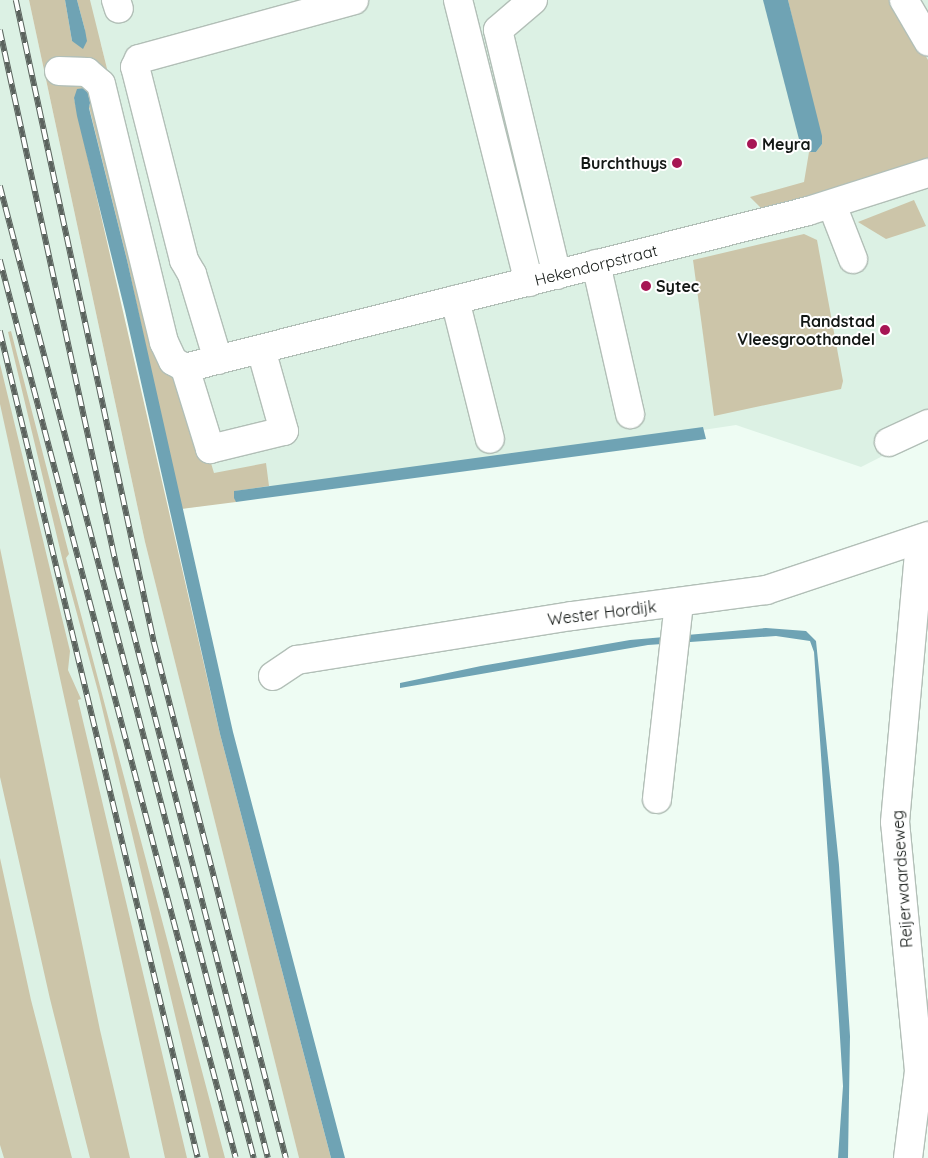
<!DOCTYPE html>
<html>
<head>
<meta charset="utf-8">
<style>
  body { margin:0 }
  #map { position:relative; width:928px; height:1158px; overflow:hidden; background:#eefcf3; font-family:Quicksand,sans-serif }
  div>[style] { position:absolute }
  .built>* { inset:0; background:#dcf1e4 }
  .green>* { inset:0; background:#ccc5a9 }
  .water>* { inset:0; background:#6fa3b4 }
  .roads { filter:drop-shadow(1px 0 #b2bfb7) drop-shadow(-1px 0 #b2bfb7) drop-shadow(0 1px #b2bfb7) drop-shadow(0 -1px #b2bfb7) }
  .minor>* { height:28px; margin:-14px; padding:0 14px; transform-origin:14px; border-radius:14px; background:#fff }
  .rail>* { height:5.5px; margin-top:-2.75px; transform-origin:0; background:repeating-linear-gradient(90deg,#fff 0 11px,#5b635e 0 22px); box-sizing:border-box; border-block:1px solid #5b635e }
  .dots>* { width:14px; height:14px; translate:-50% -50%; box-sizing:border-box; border:2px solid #fff; border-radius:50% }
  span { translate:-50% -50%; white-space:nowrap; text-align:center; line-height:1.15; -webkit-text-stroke:4px #fff; paint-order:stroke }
  .poi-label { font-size:16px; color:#131815; font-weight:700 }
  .left { translate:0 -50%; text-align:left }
  .right { translate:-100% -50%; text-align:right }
  .street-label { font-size:16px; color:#131815 }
</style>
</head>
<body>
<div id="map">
  <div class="built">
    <div style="clip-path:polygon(0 0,29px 0,145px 542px,299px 1158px,0 1158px)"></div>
    <div style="clip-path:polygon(77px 0,928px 0,928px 433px,861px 467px,736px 425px,181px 509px,127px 260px,120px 124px,101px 44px,85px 30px)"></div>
  </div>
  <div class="green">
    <div style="clip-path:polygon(29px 0,65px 0,72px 41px,82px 44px,85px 30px,77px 0,90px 0,178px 355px,214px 473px,266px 463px,269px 486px,235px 491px,236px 502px,181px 509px,127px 260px,89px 107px,91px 101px,74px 98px,220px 734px,331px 1158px,299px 1158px,145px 542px)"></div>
    <div style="clip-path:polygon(788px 0,894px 0,928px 60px,928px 163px,767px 214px,750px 197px,804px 182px,809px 152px,816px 152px,822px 144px)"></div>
    <div style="clip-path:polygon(914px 200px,926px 226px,886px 239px,858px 222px)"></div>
    <div style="clip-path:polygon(804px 234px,817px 240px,843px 381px,841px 389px,714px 416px,693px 260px)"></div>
    <div style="clip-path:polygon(11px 331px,69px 554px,66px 558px,225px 1158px,209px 1158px,99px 695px,64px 566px,8px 332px)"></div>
    <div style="clip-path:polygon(0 364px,70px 651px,68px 670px,81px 699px,78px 700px,187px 1158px,165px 1158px,0 404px)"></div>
    <div style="clip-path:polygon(0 548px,100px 1030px,130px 1158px,90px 1158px,50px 999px,0 777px)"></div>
    <div style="clip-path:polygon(0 858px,31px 1000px,72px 1158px,4px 1158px,0 1145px)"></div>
  </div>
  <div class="water">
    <div style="clip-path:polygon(65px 0,77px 0,85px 30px,87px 41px,83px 49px,72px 41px)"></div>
    <div style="clip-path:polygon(763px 0,788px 0,822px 136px,822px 144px,816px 152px,809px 152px,801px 147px)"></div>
    <div style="clip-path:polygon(85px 88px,91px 98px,89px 108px,127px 260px,233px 732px,345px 1158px,331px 1158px,220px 734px,125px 311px,77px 116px,74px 98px,77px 89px)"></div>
    <div style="clip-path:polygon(703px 427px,706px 439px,236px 502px,234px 498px,234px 491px)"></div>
    <div style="clip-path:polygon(766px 628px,806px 631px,816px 641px,839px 865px,850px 1036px,848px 1158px,838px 1158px,843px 1086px,838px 1005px,814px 652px,810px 641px,776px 636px,648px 645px,400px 688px,400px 683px,481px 666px,630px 640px)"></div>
  </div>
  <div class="roads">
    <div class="minor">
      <div style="left:116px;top:0;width:9px;rotate:72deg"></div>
      <div style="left:458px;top:0;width:291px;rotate:75.9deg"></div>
      <div style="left:533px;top:0;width:46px;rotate:139.4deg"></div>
      <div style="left:498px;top:30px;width:252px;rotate:76.5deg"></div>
      <div style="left:904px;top:0;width:48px;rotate:59.7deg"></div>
      <div style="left:59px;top:71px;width:28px;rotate:2deg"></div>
      <div style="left:87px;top:72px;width:18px;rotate:41deg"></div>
      <div style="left:101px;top:84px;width:266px;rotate:76.3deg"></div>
      <div style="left:164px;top:342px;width:21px;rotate:65deg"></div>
      <div style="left:173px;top:361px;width:14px;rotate:30deg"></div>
      <div style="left:832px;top:205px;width:58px;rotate:68.7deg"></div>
      <div style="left:596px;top:264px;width:154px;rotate:77.2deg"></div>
      <div style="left:455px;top:300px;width:143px;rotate:75.9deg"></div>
      <div style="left:218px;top:360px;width:90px;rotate:-106.8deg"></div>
      <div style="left:192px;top:274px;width:16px;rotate:-120deg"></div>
      <div style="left:184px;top:260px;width:199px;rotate:-104.2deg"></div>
      <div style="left:135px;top:67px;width:9px;rotate:-63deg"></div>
      <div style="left:139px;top:59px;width:223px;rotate:-15.3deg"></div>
      <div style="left:185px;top:368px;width:642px;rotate:-14.14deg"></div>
      <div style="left:808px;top:211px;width:126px;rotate:-17.6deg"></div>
      <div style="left:185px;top:368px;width:85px;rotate:72.8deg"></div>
      <div style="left:210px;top:449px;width:76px;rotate:-13.7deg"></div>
      <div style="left:284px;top:431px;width:85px;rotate:-105.7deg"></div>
      <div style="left:889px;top:442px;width:43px;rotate:-24.8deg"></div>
      <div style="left:273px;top:676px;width:29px;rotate:-34deg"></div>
      <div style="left:297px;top:660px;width:278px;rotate:-9.1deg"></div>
      <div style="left:572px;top:616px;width:196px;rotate:-7.6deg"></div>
      <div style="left:766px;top:590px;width:171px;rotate:-18.4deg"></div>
      <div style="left:657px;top:799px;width:197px;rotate:-83.6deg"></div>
      <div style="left:908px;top:1158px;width:88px;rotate:-82.8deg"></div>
      <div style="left:919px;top:1071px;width:250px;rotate:-95.5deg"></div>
      <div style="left:895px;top:822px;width:283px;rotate:-84.9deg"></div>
    </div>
  </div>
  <div class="rail">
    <div style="left:16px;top:0;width:657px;rotate:77.87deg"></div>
    <div style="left:154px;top:642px;width:533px;rotate:75.65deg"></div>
    <div style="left:0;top:30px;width:551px;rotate:77.73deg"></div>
    <div style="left:117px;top:568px;width:609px;rotate:75.64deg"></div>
    <div style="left:0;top:186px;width:1005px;rotate:75.36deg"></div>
    <div style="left:0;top:260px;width:928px;rotate:75.28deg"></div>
    <div style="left:0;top:331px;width:850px;rotate:76.54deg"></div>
  </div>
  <div class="dots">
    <div style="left:752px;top:144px;background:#a71654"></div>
    <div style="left:677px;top:163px;background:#a71654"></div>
    <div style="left:646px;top:286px;background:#a71654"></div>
    <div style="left:885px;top:330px;background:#a71654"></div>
  </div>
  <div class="poi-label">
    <span class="left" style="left:762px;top:144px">Meyra</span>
    <span class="right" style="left:667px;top:163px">Burchthuys</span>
    <span class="left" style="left:656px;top:286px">Sytec</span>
    <span class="right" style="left:875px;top:330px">Randstad<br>Vleesgroothandel</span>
  </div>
  <div class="street-label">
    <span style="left:596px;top:265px;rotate:-14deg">Hekendorpstraat</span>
    <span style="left:602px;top:613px;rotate:-7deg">Wester Hordijk</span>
    <span style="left:902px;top:879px;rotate:-94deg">Reijerwaardseweg</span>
  </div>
</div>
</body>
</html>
